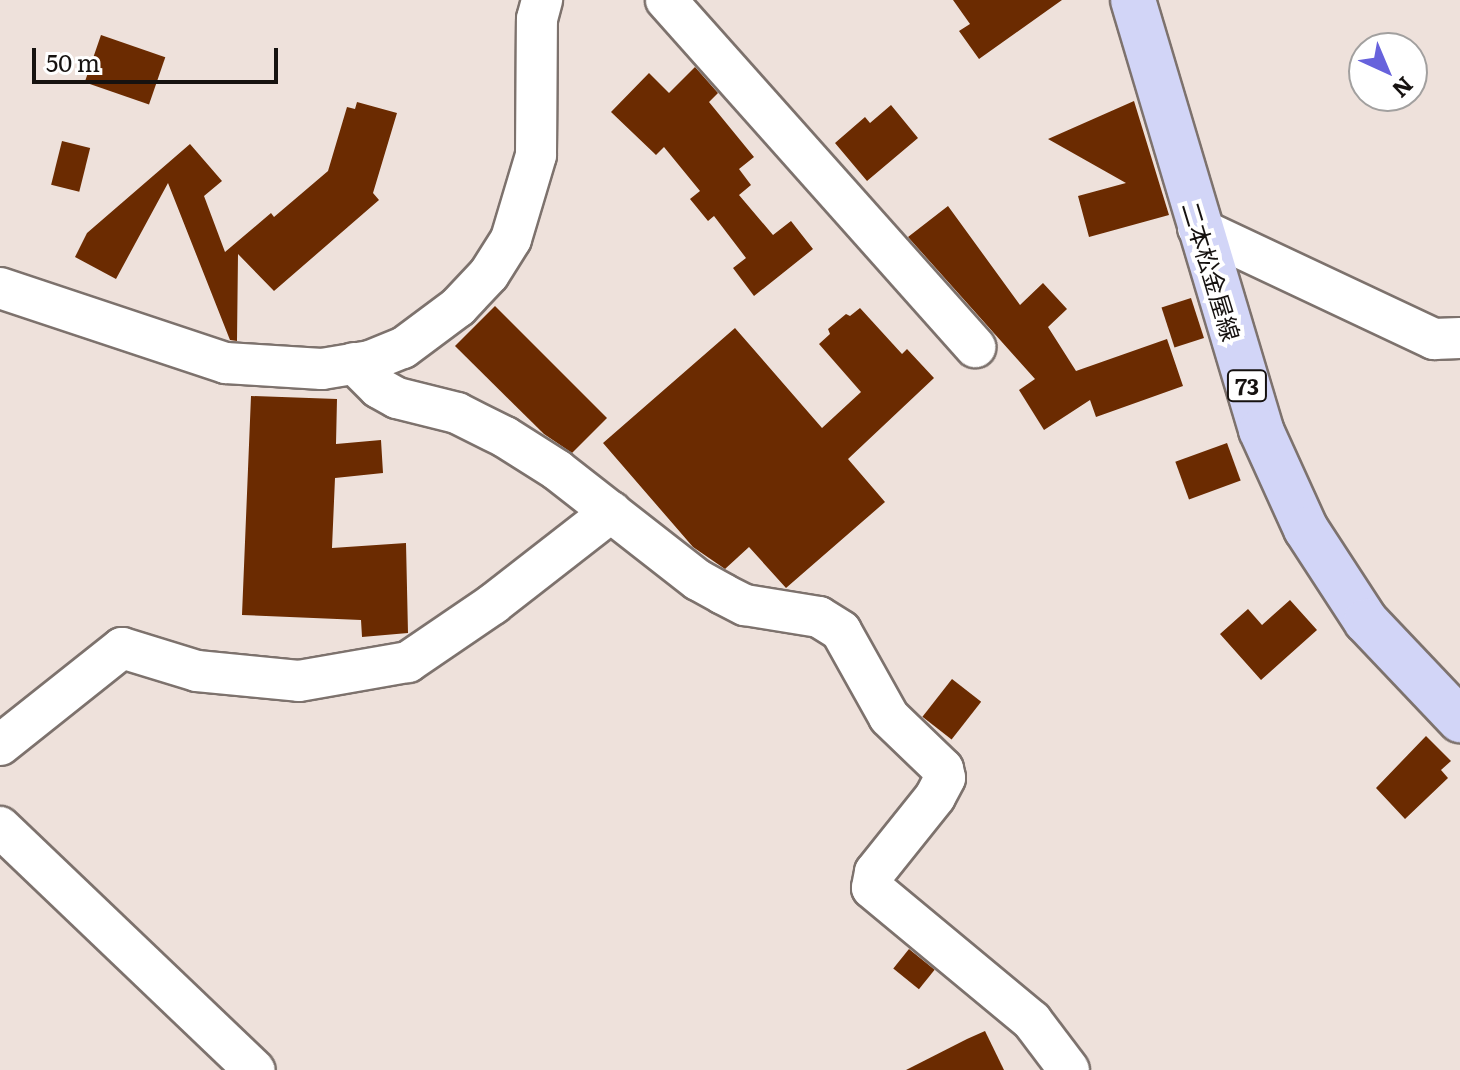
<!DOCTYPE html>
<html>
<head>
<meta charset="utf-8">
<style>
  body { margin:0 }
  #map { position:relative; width:1460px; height:1070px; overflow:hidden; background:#eee1db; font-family:Literata,"Noto Sans JP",serif }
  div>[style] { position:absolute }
  .building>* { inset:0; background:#6b2b01; transform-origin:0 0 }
  .roads { filter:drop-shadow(2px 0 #7d726d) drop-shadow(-2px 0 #7d726d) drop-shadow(0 2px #7d726d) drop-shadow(0 -2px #7d726d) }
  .minor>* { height:40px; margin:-20px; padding:0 20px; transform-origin:20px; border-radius:20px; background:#fff }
  .major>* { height:44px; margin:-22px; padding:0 22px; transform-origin:22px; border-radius:22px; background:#d2d5f7 }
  span { translate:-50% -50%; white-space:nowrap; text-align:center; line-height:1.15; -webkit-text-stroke:8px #fff; paint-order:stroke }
  .shield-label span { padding:2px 6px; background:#fff; border:2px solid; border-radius:6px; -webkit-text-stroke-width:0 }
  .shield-label { font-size:22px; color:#161210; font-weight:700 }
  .street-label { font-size:24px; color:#161210 }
  .north { position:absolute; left:1348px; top:32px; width:80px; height:80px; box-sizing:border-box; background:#fff; border:2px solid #a2a09f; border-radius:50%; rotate:136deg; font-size:22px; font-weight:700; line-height:32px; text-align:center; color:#161210 }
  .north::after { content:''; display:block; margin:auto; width:28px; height:36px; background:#6762dc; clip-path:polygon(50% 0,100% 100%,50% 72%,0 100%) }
  .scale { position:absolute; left:32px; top:48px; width:246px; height:36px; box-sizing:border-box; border:4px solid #161210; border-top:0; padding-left:10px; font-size:24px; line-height:28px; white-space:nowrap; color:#161210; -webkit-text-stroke:6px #fff; paint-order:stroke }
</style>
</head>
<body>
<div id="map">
  <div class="building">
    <div style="clip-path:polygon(953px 0,1062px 0,979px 59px,959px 31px,970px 24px)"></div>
    <div style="left:101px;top:35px;width:68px;height:50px;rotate:19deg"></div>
    <div style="clip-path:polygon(695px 67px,718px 93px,709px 102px,754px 157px,739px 169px,751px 185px,739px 195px,773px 235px,791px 221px,813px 249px,754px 296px,733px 268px,746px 258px,714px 216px,708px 221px,690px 199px,700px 191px,664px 147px,656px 155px,611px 112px,649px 73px,669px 93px)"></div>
    <div style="clip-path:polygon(1134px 101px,1169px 215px,1089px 237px,1078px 196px,1126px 183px,1048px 139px)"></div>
    <div style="clip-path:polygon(357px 102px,397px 113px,373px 193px,379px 200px,274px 291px,238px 254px,237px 341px,230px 340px,168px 183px,116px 279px,75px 257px,87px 233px,190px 144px,222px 181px,204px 196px,225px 252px,271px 213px,274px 217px,328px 171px,347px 107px,355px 109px)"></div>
    <div style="clip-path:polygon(891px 105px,918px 138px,867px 181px,835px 143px,865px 117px,870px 123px)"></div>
    <div style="left:62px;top:141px;width:29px;height:45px;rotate:14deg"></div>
    <div style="clip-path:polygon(948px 206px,1020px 305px,1043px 283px,1067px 309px,1048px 327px,1076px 371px,1167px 339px,1183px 386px,1096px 417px,1090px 400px,1044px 430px,1019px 390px,1035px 379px,908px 237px)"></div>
    <div style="left:1191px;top:298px;width:42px;height:31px;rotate:72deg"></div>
    <div style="clip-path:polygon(495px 306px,607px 418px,572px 453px,544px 434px,455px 346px)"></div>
    <div style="clip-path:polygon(860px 308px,902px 354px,907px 349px,934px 378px,848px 459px,885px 502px,786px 588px,749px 547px,725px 569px,693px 547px,603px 443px,735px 328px,822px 428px,861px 392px,819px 344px,830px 334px,828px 329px,846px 314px,850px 316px)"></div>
    <div style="clip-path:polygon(251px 396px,337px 399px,336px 444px,381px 440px,383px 473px,335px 478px,332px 548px,406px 543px,408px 633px,362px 637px,361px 620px,242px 615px)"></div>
    <div style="left:1227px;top:443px;width:40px;height:55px;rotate:70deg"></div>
    <div style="clip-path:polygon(1290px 600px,1317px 630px,1261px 680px,1220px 634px,1248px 609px,1262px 625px)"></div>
    <div style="left:952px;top:679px;width:37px;height:48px;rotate:38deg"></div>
    <div style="clip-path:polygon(1426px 736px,1451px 761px,1441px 770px,1448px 778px,1405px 819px,1376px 788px)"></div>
    <div style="left:909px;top:949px;width:33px;height:25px;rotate:39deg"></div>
    <div style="clip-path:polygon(985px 1031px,1004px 1070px,906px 1070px,967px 1039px)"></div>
  </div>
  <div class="roads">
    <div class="minor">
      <div style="left:666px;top:0;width:465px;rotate:48.3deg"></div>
      <div style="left:1198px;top:228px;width:261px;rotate:25.2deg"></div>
      <div style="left:1434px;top:339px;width:26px;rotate:-2deg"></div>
      <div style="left:0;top:288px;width:238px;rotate:18.4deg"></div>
      <div style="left:226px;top:363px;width:96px;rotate:3.6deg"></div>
      <div style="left:322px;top:369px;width:49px;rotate:-9.5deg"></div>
      <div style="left:370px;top:361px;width:35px;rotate:-22deg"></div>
      <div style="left:403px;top:348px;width:69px;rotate:-36.7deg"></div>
      <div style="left:458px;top:307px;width:45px;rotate:-46.8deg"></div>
      <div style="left:489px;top:274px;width:41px;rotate:-57.8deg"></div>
      <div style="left:511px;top:239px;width:88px;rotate:-73.4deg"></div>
      <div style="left:536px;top:155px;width:136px;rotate:-89.6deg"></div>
      <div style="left:537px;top:19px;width:20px;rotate:-75deg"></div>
      <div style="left:354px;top:363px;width:35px;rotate:45deg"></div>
      <div style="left:379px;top:388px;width:21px;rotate:29deg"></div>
      <div style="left:397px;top:398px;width:62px;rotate:14deg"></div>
      <div style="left:457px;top:413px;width:54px;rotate:26.6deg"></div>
      <div style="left:505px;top:437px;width:62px;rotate:32.4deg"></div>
      <div style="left:557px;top:470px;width:179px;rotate:38deg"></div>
      <div style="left:698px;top:580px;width:29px;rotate:29deg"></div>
      <div style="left:723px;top:594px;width:25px;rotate:27deg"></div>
      <div style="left:745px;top:605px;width:75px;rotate:9.2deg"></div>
      <div style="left:819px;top:617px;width:26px;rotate:32deg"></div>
      <div style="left:841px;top:631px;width:98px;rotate:60.8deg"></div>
      <div style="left:889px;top:717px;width:75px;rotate:43.9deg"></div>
      <div style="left:943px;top:769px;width:9px;rotate:77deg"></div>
      <div style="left:945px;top:778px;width:21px;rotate:118deg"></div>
      <div style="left:935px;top:797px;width:96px;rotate:128.7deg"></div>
      <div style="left:875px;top:872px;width:16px;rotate:101deg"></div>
      <div style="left:872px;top:888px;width:208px;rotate:39.7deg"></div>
      <div style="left:1032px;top:1021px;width:61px;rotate:52.9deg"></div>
      <div style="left:0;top:745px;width:156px;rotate:-38.5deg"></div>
      <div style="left:122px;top:648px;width:78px;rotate:17deg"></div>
      <div style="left:197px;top:671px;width:102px;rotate:5.6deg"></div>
      <div style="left:299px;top:681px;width:111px;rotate:-9.9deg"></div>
      <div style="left:408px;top:662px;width:103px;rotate:-34.3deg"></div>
      <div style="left:493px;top:604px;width:150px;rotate:-37.9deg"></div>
      <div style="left:0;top:827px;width:352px;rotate:43.7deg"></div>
    </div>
    <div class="major">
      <div style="left:1133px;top:0;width:449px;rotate:73.4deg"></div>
      <div style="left:1261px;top:430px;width:109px;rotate:65.6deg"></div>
      <div style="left:1306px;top:529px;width:110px;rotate:56.9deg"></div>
      <div style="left:1366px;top:621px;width:137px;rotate:46.5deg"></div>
    </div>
  </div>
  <div class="shield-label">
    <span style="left:1247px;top:386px">73</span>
  </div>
  <div class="street-label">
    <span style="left:1212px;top:271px;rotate:73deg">二本松金屋線</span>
  </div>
  <div class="north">N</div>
  <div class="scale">50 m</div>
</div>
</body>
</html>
